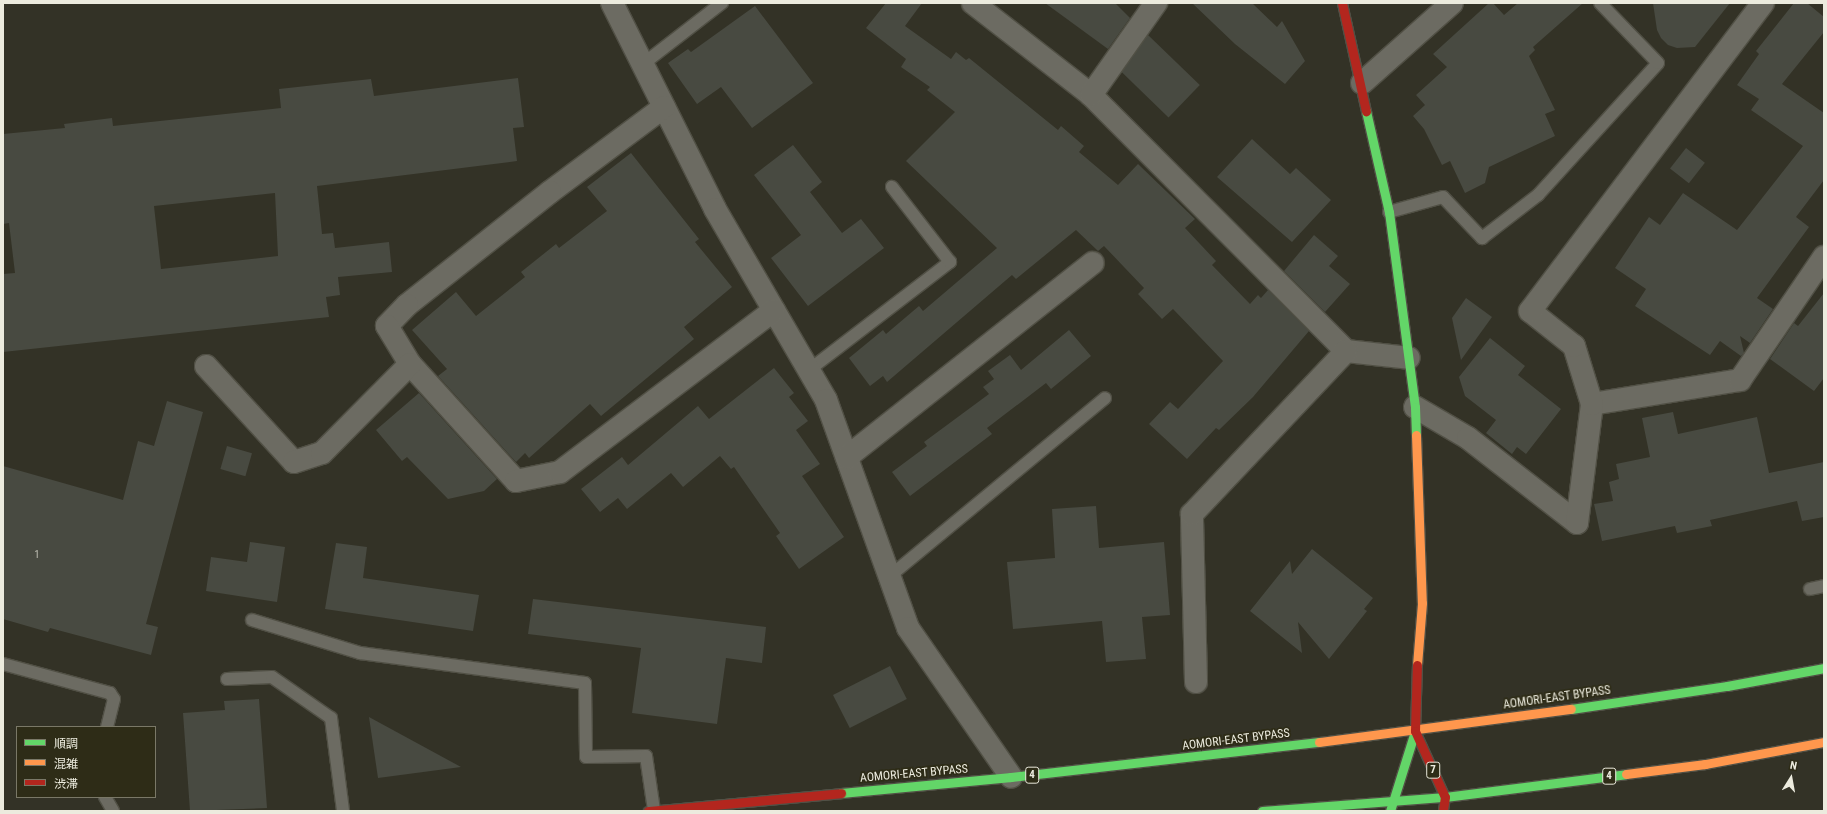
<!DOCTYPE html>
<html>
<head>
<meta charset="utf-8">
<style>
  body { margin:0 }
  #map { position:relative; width:1827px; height:814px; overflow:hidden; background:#333226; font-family:"Roboto Condensed","Noto Sans JP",sans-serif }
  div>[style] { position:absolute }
  .building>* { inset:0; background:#484a41; transform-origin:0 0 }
  .roads { filter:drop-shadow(1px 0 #515045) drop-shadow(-1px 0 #515045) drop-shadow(0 1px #515045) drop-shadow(0 -1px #515045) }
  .lane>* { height:12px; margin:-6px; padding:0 6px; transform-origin:6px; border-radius:6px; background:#6c6b62 }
  .street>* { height:22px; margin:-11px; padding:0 11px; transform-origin:11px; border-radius:11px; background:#6c6b62 }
  .fast>* { height:9px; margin:-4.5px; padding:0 4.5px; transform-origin:4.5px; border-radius:4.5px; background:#63d668 }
  .slow>* { height:9px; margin:-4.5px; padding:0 4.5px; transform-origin:4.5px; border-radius:4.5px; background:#ff974d }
  .jam>* { height:9px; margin:-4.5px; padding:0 4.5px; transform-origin:4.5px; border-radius:4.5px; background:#b3261e }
  span { translate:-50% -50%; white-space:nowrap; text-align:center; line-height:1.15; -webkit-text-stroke:3.5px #2e2c17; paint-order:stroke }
  .number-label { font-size:10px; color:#c3c3b7 }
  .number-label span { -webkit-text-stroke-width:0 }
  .shield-label span { padding:1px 3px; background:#2e2c17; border:1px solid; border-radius:3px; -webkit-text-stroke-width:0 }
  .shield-label { font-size:11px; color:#ecebde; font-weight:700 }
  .street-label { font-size:12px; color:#ecebde }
  .frame { position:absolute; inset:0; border:4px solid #ecebde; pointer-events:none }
  .legend { position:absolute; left:16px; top:726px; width:140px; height:72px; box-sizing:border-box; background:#2e2c17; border:1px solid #7a7867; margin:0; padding:5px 7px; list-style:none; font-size:12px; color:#ecebde }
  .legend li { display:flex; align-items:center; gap:8px; height:20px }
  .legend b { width:20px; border:1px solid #7a7867 }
  .north { position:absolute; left:1771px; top:758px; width:40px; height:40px; -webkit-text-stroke:3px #2e2c17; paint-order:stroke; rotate:11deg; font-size:11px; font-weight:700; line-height:16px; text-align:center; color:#ecebde }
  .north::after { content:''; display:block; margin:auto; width:14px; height:18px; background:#ecebde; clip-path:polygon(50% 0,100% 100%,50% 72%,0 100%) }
</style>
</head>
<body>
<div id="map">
  <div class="building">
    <div style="clip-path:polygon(886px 3px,922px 3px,905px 26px,951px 59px,956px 52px,966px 60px,969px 58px,1058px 130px,1061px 126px,1084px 146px,1079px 152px,1118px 185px,1138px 164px,1195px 219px,1185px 228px,1216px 261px,1212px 265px,1250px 304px,1258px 295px,1261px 298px,1268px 290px,1309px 331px,1253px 397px,1219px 430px,1216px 428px,1187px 459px,1149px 424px,1170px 402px,1178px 409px,1223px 361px,1173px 309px,1162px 319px,1138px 294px,1144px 288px,1104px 246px,1098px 251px,1076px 230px,1016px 279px,1012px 275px,887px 382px,883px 376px,870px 386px,849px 358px,883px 330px,886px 334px,919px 306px,923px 311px,997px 248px,906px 161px,955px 112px,927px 90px,930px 87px,901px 67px,906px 59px,866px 28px)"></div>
    <div style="clip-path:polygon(1045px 3px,1115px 3px,1130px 18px,1108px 49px)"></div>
    <div style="clip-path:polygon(1192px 3px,1252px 3px,1277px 27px,1282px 21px,1305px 61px,1285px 84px,1235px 44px)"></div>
    <div style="clip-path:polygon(1489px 3px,1493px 3px,1504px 15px,1518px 3px,1583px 3px,1533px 47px,1535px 50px,1529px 56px,1555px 110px,1545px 114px,1555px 136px,1489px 167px,1485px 183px,1465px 193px,1450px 161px,1442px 165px,1424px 129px,1413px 116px,1425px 105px,1416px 95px,1447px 67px,1433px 54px)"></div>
    <div style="clip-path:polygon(1653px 3px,1730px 3px,1695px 47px,1677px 48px,1668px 45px,1661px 38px,1657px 30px)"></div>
    <div style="clip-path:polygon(1794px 3px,1807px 3px,1824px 17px,1824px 32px,1782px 84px,1824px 113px,1824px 180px,1796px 217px,1809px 227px,1757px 298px,1773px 309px,1750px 343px,1740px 336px,1744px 353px,1741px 356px,1720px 341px,1710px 355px,1635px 306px,1646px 289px,1615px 268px,1649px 217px,1660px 225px,1683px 193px,1737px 230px,1803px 146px,1751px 110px,1759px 99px,1737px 85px,1759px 54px,1756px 51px)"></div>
    <div style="clip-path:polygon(755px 6px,813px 83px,752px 128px,721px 87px,697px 104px,668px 63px,688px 49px,691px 52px)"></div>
    <div style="left:1148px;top:35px;width:72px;height:45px;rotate:44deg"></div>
    <div style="clip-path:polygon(evenodd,518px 78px,524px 127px,513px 128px,517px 161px,317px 186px,322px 234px,333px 233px,335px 248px,389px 242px,392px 272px,338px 277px,340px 295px,326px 297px,329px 317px,3px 352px,3px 274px,15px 273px,9px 223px,3px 224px,3px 134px,65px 128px,64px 124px,112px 118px,113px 126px,281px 108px,279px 89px,371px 79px,374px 96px,518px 78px,275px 193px,278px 256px,161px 269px,154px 206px,275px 193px)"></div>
    <div style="clip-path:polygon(1252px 139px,1290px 174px,1296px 168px,1331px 200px,1292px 242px,1217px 177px)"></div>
    <div style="clip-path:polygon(793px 145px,822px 182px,810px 192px,842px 233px,861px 219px,884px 248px,808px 306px,771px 258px,801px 235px,754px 175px)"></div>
    <div style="left:1686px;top:148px;width:24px;height:26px;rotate:38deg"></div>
    <div style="clip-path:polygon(631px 153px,699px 239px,695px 242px,732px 287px,684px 327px,694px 339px,601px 416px,590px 404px,529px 458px,525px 453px,516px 462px,438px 376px,447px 369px,412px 330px,456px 292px,476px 316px,525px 277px,521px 272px,556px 244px,559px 248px,607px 211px,587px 187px)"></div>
    <div style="clip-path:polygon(1314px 235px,1338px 256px,1329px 266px,1350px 284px,1325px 312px,1284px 271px)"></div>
    <div style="clip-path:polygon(1824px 293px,1824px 378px,1814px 391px,1770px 359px,1794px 323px,1798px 326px)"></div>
    <div style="clip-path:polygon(1466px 298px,1492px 317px,1461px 360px,1452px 318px)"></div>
    <div style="clip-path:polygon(1069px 330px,1091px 356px,1051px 389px,1046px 383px,987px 428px,992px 434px,910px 496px,892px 472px,927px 446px,924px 442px,989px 394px,983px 387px,994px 379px,988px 371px,1010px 355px,1021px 370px)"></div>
    <div style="clip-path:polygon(1490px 338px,1525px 366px,1518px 375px,1561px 409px,1526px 454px,1517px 447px,1512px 454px,1486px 433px,1496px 420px,1465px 396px,1459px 377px)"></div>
    <div style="clip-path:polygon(774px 368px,794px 393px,789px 397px,808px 421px,796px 430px,820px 464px,802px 476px,844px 537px,799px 569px,776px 536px,780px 533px,734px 467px,731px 469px,720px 456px,683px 487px,671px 473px,627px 509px,618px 498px,600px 512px,581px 489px,622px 457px,628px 465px,698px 406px,709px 419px)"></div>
    <div style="clip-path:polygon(419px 393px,497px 479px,484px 491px,448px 499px,407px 457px,402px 461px,376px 430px)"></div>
    <div style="clip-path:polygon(167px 401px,203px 412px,146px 624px,158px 627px,151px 655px,50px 628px,48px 632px,3px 619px,3px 466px,123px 500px,138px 441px,154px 446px)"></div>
    <div style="clip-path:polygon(1673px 412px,1678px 434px,1757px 417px,1769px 473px,1824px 462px,1824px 517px,1802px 521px,1797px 501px,1710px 520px,1712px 526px,1677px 533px,1675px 526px,1602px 541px,1594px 504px,1613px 501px,1609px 482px,1619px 479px,1616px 464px,1650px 457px,1642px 418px)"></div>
    <div style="left:227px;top:446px;width:26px;height:24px;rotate:16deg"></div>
    <div style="clip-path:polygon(1096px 506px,1099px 548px,1164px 542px,1170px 615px,1142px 617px,1146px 659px,1106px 662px,1102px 621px,1013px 629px,1007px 562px,1055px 558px,1052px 509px)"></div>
    <div style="clip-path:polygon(250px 542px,285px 547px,277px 602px,206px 591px,211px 557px,247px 562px)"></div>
    <div style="clip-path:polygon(336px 543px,367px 547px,363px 578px,479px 595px,473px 631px,325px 609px)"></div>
    <div style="clip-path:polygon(1312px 549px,1373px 598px,1364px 609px,1367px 611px,1329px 659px,1298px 622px,1302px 653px,1250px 611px,1290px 561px,1292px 574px)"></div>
    <div style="clip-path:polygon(533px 599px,766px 627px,762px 663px,726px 658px,717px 724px,632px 713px,641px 648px,528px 634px)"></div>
    <div style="left:890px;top:666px;width:37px;height:64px;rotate:63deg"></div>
    <div style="clip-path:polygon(259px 699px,267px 808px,190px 811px,183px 713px,225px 710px,224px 701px)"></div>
    <div style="clip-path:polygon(369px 717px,461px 767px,378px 778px)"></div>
  </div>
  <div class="roads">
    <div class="lane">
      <div style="left:643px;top:64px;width:100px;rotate:-37.7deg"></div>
      <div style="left:1389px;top:212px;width:56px;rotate:-15.5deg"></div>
      <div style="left:1443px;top:197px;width:57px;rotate:46.4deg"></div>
      <div style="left:1482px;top:238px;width:71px;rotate:-37.5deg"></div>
      <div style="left:1538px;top:195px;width:178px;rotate:-47.7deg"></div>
      <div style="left:1658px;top:63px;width:83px;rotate:-134deg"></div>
      <div style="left:809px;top:370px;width:178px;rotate:-37.5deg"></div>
      <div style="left:950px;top:262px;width:95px;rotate:-127.7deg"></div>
      <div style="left:890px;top:576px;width:279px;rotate:-39.6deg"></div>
      <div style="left:1810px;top:589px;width:14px;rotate:-12deg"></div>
      <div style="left:252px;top:620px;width:113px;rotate:17deg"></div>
      <div style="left:360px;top:653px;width:227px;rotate:7.6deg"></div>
      <div style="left:585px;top:683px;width:74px;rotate:89.2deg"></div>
      <div style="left:586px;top:757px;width:60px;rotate:-1deg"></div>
      <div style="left:646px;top:756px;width:55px;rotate:81.6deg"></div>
      <div style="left:3px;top:664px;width:111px;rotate:15.2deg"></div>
      <div style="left:110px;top:693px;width:7px;rotate:56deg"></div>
      <div style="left:114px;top:699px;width:29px;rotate:104deg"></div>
      <div style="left:227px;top:679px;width:45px;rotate:-2.5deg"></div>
      <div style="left:272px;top:677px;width:72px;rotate:34.8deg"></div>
      <div style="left:331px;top:718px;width:94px;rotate:82.6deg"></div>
      <div style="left:105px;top:797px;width:16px;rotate:60deg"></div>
    </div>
    <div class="street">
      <div style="left:612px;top:3px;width:230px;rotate:63.4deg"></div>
      <div style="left:715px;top:209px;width:221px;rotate:59.8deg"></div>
      <div style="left:826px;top:400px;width:242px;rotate:70.2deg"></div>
      <div style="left:908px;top:628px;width:181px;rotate:55.3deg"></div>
      <div style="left:973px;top:3px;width:150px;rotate:37.9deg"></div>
      <div style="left:1091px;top:95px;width:361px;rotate:45.1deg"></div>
      <div style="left:1346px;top:351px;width:63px;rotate:6.3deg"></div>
      <div style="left:1362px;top:83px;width:120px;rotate:-41.6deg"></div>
      <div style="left:1091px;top:95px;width:113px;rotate:-54.8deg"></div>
      <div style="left:664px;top:107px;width:142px;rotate:143.3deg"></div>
      <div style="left:550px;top:192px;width:182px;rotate:141.7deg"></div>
      <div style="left:407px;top:305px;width:29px;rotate:134deg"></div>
      <div style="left:387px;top:326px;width:44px;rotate:58.8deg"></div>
      <div style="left:410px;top:364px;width:158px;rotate:47.8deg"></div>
      <div style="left:516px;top:481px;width:45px;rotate:-11.6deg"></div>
      <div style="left:560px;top:472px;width:268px;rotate:-37.1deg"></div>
      <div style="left:206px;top:366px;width:130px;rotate:47.5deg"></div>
      <div style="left:294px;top:462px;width:29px;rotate:-18deg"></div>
      <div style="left:322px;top:453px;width:125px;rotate:-45.3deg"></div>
      <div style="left:1592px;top:404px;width:150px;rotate:-9.2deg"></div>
      <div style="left:1740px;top:380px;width:149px;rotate:-55.7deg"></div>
      <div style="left:1415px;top:407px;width:61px;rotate:30.3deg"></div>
      <div style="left:1468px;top:438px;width:138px;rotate:37.9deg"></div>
      <div style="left:1577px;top:523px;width:120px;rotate:-82.8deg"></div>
      <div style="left:1592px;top:404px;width:61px;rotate:-107.2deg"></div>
      <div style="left:1574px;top:346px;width:56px;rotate:-141.5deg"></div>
      <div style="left:1530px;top:311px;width:386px;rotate:-52.9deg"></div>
      <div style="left:847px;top:457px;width:313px;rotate:-38.3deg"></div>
      <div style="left:1196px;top:682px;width:168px;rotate:-91.4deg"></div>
      <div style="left:1192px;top:514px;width:224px;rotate:-46.6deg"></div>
    </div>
    <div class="fast">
      <div style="left:1366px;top:111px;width:104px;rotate:77.2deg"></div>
      <div style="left:1389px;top:212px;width:197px;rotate:82.4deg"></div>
      <div style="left:1415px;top:407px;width:28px;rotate:88deg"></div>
      <div style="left:1571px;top:709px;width:158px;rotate:-8.4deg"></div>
      <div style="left:1727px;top:686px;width:99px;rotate:-10.5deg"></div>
      <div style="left:841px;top:793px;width:171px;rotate:-5.4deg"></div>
      <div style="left:1011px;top:777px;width:310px;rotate:-6.5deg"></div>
      <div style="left:1262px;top:811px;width:184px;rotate:-4.4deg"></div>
      <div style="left:1445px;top:797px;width:182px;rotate:-7.2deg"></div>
      <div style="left:1390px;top:811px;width:84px;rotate:-72.6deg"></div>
    </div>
    <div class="slow">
      <div style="left:1416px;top:435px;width:168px;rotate:88deg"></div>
      <div style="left:1422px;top:603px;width:62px;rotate:94.6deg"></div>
      <div style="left:1319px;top:742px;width:254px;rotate:-7.5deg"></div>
      <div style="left:1626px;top:774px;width:80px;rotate:-7.2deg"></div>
      <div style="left:1705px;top:764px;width:121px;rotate:-10.5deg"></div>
    </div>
    <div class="jam">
      <div style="left:1342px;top:3px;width:111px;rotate:77.5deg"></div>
      <div style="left:1415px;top:731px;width:66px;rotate:-88.3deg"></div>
      <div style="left:1415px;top:731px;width:72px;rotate:65.6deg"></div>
      <div style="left:1445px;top:797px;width:12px;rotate:99deg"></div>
      <div style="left:648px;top:811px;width:194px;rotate:-5.3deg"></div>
    </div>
  </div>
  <div class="number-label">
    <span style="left:37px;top:555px">1</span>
  </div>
  <div class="shield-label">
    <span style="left:1433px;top:770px">7</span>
    <span style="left:1032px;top:775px">4</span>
    <span style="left:1609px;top:776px">4</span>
  </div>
  <div class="street-label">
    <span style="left:1557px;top:698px;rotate:-8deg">AOMORI-EAST BYPASS</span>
    <span style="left:1236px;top:740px;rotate:-7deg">AOMORI-EAST BYPASS</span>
    <span style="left:914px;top:774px;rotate:-5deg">AOMORI-EAST BYPASS</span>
  </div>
  <div class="frame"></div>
  <ul class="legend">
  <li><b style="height:5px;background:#63d668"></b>順調</li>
  <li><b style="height:5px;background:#ff974d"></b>混雑</li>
  <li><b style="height:5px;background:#b3261e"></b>渋滞</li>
  </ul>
  <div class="north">N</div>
</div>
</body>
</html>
